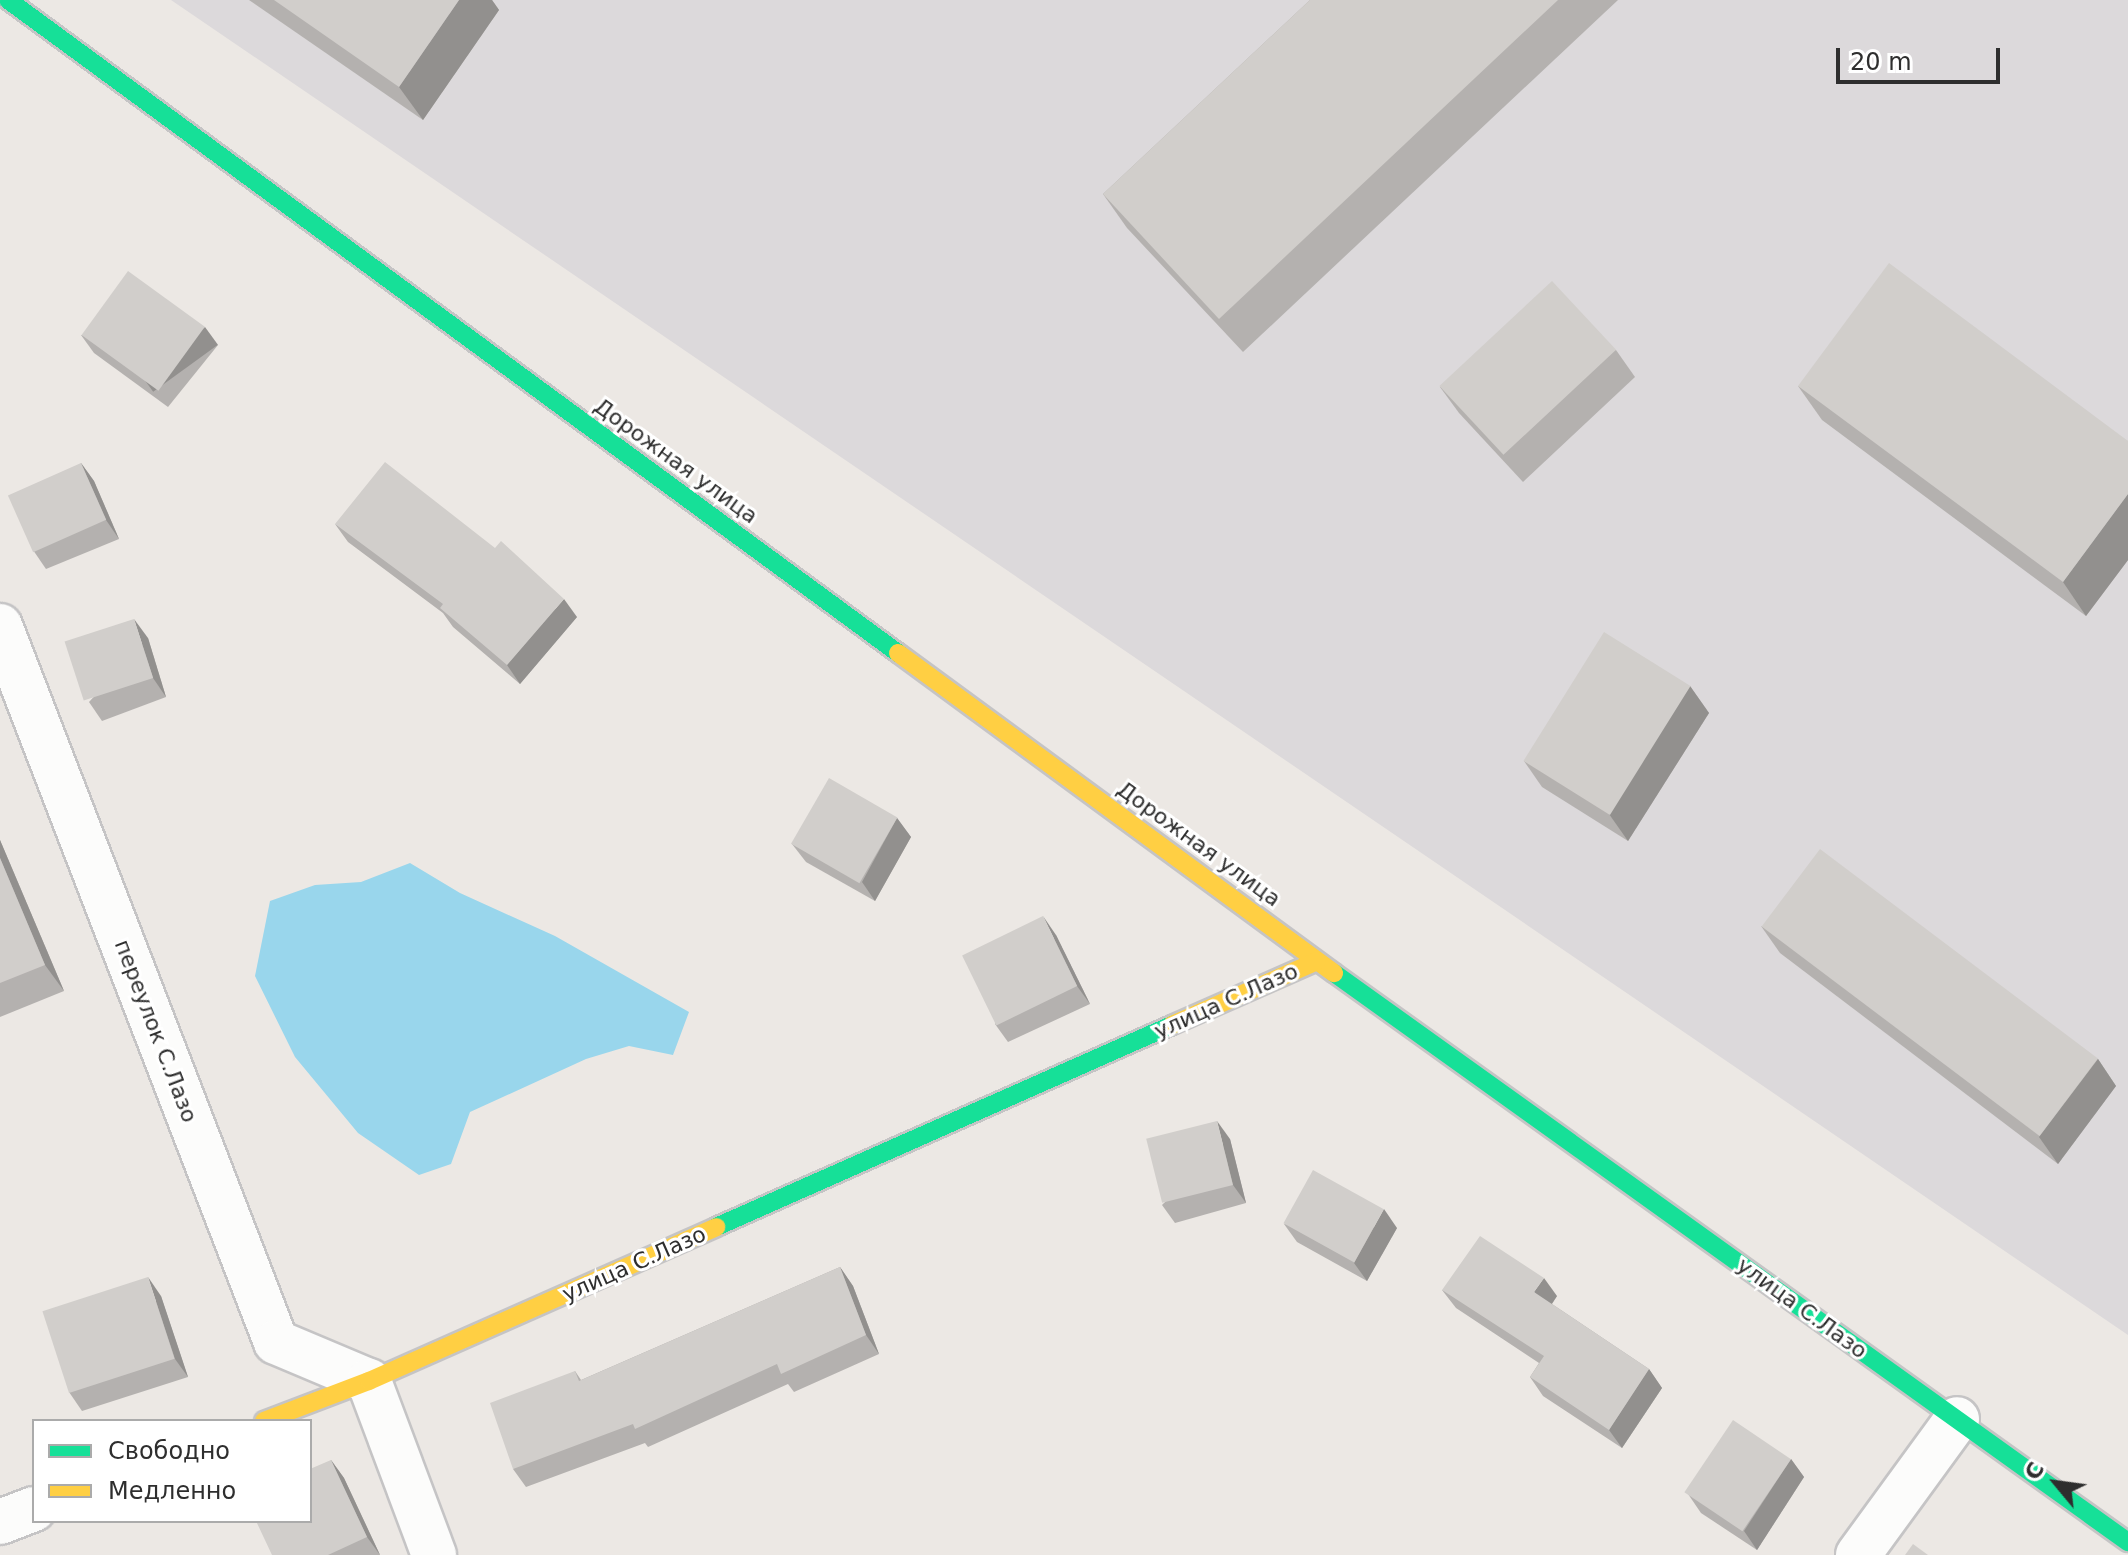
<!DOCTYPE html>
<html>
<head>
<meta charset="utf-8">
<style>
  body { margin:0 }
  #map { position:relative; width:2128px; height:1555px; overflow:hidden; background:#ece8e4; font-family:"DejaVu Sans",sans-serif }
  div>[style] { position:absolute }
  .industrial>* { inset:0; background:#dcd9db }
  .water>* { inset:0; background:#99d6ec }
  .roads { filter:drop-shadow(2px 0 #c5c4c5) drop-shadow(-2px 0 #c5c4c5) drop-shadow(0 2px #c5c4c5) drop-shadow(0 -2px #c5c4c5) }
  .street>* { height:44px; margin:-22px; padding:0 22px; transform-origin:22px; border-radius:22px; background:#fcfcfb }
  .fast>* { height:18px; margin:-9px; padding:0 9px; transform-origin:9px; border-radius:9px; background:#16e098 }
  .slow>* { height:18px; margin:-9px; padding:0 9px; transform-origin:9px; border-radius:9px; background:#ffcf43 }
  .wall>* { inset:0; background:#b4b1af }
  .shaded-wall>* { inset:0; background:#92908e; transform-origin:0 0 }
  .building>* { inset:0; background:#d1cecb; transform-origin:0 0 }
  span { translate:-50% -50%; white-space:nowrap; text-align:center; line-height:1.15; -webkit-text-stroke:6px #fff; paint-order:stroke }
  .street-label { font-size:22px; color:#2e2e2e }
  .legend { position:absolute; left:32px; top:1419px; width:280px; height:104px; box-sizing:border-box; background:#fff; border:2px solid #ababab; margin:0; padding:10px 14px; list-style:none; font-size:24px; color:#2e2e2e }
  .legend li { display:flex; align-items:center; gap:16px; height:40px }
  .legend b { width:40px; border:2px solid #ababab }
  .north { position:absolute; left:2016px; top:1443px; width:80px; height:80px; -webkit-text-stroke:6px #fff; paint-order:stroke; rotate:299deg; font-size:22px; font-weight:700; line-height:32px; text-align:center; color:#2e2e2e }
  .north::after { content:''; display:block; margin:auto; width:28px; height:36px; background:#2e2e2e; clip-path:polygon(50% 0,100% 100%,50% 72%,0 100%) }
  .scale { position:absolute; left:1836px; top:48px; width:164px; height:36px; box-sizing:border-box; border:4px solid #2e2e2e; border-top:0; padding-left:10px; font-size:24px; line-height:28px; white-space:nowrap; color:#2e2e2e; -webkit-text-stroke:6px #fff; paint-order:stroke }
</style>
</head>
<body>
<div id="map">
  <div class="industrial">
    <div style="clip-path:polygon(171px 0,2128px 0,2128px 1335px)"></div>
  </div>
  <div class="water">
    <div style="clip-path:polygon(410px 863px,460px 893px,555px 936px,689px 1012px,673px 1055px,629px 1046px,586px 1059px,470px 1112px,451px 1164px,419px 1175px,358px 1133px,295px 1057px,255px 976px,270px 901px,315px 885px,361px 882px)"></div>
  </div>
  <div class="roads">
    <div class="street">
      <div style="left:0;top:626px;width:767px;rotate:68.92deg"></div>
      <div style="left:276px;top:1342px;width:101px;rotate:22.8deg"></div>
      <div style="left:369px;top:1381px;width:186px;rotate:69.5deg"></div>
      <div style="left:0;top:1522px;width:36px;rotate:-21deg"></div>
      <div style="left:1858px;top:1555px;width:168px;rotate:-53.9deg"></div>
    </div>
    <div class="fast">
      <div style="left:8px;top:0;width:1104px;rotate:36.27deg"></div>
      <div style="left:1334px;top:973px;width:977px;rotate:35.63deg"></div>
      <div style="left:716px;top:1227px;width:499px;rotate:-23.9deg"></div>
    </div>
    <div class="slow">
      <div style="left:898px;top:653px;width:541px;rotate:36.28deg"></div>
      <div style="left:1172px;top:1025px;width:158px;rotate:-23.8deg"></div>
      <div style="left:264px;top:1421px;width:112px;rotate:-20.9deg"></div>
      <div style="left:369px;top:1381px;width:380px;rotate:-23.9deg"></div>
    </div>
  </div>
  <div class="wall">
    <div style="clip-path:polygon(249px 0,492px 0,499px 10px,423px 120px)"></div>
    <div style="clip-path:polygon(1310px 0,1618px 0,1243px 352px,1127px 228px,1103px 194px)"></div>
    <div style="clip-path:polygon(81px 335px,218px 345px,168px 407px,94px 353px)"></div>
    <div style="clip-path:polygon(1616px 350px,1635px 377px,1523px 482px,1459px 413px,1440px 387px)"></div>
    <div style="clip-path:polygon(1798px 386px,2128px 441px,2128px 560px,2086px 616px,1822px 420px)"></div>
    <div style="clip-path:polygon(81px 463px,94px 481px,119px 539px,46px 569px,33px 550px)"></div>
    <div style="clip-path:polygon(335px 524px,577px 617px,520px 684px,453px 627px,443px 613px,348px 542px)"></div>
    <div style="clip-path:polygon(148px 638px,166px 697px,102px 721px,89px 702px)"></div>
    <div style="clip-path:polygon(1690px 686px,1709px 713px,1628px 841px,1542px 787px,1524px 761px)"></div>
    <div style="clip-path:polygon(897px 818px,911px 837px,875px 901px,806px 862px,792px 844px)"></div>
    <div style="clip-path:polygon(0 840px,64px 991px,0 1017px)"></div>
    <div style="clip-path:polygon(1761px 926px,2098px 1059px,2116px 1086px,2058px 1164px,1780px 953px)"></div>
    <div style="clip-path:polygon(1056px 935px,1090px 1004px,1008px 1042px,995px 1024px)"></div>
    <div style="clip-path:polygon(1230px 1139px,1246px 1203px,1175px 1223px,1162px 1205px)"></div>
    <div style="clip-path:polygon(1284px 1224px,1397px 1228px,1367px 1281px,1297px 1242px)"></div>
    <div style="clip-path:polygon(840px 1267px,853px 1286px,879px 1354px,794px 1392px,788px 1384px,648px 1447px,645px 1443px,526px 1487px,513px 1469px,575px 1371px,581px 1380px)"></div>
    <div style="clip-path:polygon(1442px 1290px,1557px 1296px,1552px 1304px,1649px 1369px,1662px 1388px,1622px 1448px,1543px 1396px,1530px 1377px,1539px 1363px,1456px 1308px)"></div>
    <div style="clip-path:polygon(161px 1296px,188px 1377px,82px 1411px,69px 1392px)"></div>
    <div style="clip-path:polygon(1791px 1459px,1804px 1477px,1757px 1550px,1701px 1513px,1688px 1494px)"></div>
    <div style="clip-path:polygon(331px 1460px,344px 1478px,380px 1555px,272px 1555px)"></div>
  </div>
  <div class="shaded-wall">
    <div style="clip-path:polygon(459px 0,492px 0,499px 10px,423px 120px,399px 87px)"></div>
    <div style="left:205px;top:327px;width:22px;height:80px;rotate:54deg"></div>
    <div style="clip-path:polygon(81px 463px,94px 481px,119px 539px,106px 520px)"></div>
    <div style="clip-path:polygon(2128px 494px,2128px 560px,2086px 616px,2063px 582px)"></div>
    <div style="clip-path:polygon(564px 599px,577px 617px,520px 684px,507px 665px)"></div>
    <div style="clip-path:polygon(134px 619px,148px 638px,166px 697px,153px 678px)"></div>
    <div style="clip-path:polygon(1690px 686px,1709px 713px,1628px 841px,1609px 814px)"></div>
    <div style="clip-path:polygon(897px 818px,911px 837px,875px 901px,862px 882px)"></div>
    <div style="clip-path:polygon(0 840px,64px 991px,45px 965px,0 858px)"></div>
    <div style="clip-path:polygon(1043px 916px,1056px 935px,1090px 1004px,1077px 986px)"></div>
    <div style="clip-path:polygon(2098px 1059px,2116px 1086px,2058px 1164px,2039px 1137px)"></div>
    <div style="clip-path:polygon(1217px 1121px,1230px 1139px,1246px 1203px,1233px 1185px)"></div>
    <div style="clip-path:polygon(1384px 1209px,1397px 1228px,1367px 1281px,1354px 1263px)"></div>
    <div style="clip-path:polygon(840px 1267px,853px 1286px,879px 1354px,866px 1335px)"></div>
    <div style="clip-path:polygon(148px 1277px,161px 1296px,188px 1377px,175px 1359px)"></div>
    <div style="clip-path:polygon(1544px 1278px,1557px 1296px,1547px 1311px,1534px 1292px)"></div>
    <div style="clip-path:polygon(1649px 1369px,1662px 1388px,1622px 1448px,1609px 1430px)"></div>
    <div style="clip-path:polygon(1791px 1459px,1804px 1477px,1757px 1550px,1744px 1531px)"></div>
    <div style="clip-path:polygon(331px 1460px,344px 1478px,380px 1555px,367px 1537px)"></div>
  </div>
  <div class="building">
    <div style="clip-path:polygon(274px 0,459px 0,399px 87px)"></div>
    <div style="clip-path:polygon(1310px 0,1558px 0,1219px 319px,1103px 194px)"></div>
    <div style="clip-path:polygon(1889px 263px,2128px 441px,2128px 494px,2063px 582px,1798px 386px)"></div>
    <div style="left:128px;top:271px;width:95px;height:79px;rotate:36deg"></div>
    <div style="left:1552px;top:281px;width:94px;height:154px;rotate:47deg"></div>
    <div style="clip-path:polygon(385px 462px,495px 548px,501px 541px,564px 599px,507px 665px,440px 608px,443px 604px,335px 524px)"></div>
    <div style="left:81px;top:463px;width:62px;height:80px;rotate:66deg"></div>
    <div style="left:134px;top:619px;width:62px;height:73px;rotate:72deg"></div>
    <div style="left:1604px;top:632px;width:102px;height:152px;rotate:32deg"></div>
    <div style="left:829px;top:778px;width:79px;height:76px;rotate:30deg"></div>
    <div style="left:1820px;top:849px;width:348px;height:97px;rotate:37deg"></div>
    <div style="clip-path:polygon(0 858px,45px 965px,0 983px)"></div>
    <div style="left:1043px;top:916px;width:78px;height:90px;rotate:64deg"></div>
    <div style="left:1217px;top:1121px;width:66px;height:73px;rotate:76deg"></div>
    <div style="left:1313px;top:1170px;width:81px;height:61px;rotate:29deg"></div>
    <div style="clip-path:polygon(1480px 1236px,1544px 1278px,1534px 1292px,1649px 1369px,1609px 1430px,1530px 1377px,1544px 1356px,1442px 1290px)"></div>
    <div style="clip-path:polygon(840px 1267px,866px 1335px,781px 1374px,777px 1364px,635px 1429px,633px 1424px,513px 1469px,490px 1403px,575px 1371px,579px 1381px)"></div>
    <div style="left:148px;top:1277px;width:86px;height:111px;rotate:72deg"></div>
    <div style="left:1733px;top:1420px;width:70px;height:87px;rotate:34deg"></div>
    <div style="clip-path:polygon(331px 1460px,367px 1537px,328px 1555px,272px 1555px,256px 1521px,310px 1521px,310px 1469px)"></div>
    <div style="clip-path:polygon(1913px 1544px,1928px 1555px,1905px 1555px)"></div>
  </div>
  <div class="street-label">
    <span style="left:676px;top:461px;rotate:36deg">Дорожная улица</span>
    <span style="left:1199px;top:844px;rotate:36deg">Дорожная улица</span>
    <span style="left:1226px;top:1001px;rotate:-24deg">улица С.Лазо</span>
    <span style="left:156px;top:1031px;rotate:69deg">переулок С.Лазо</span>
    <span style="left:634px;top:1264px;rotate:-24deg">улица С.Лазо</span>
    <span style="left:1802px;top:1308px;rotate:36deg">улица С.Лазо</span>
  </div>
  <ul class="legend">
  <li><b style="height:10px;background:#16e098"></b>Свободно</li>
  <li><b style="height:10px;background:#ffcf43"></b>Медленно</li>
  </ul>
  <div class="north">С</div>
  <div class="scale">20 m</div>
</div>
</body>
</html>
